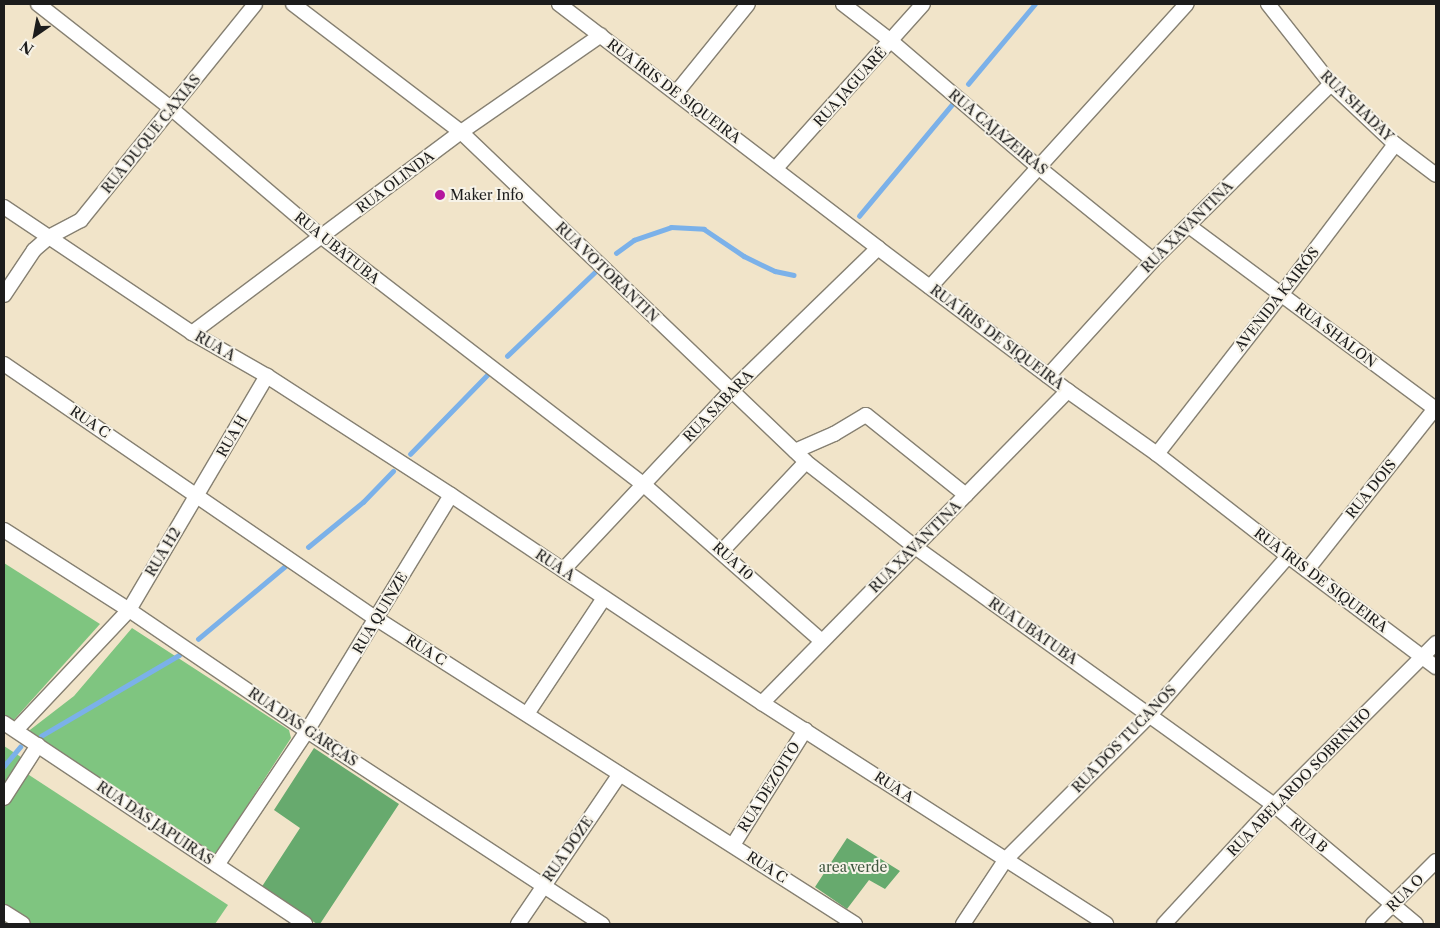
<!DOCTYPE html>
<html>
<head>
<meta charset="utf-8">
<style>
  body { margin:0 }
  #map { position:relative; width:1440px; height:928px; overflow:hidden; background:#f1e4c9; font-family:"Libre Caslon Text",serif }
  div>[style] { position:absolute }
  .green>* { inset:0; background:#7fc580 }
  .forest>* { inset:0; background:#67aa6e }
  .stream>* { height:4.5px; margin:-2.25px; padding:0 2.25px; transform-origin:2.25px; border-radius:2.25px; background:#7bb1e9 }
  .roads { filter:drop-shadow(1px 0 #868072) drop-shadow(-1px 0 #868072) drop-shadow(0 1px #868072) drop-shadow(0 -1px #868072) }
  .minor>* { height:14px; margin:-7px; padding:0 7px; transform-origin:7px; border-radius:7px; background:#fff }
  .dots>* { width:14px; height:14px; translate:-50% -50%; box-sizing:border-box; border:2px solid #f7f3e8; border-radius:50% }
  span { translate:-50% -50%; white-space:nowrap; text-align:center; line-height:1.15; -webkit-text-stroke:4px #f7f3e8; paint-order:stroke }
  .street-label { font-size:14px; color:#1c1c1c }
  .poi-label { font-size:14px; color:#1c1c1c }
  .left { translate:0 -50%; text-align:left }
  .park-label { font-size:14px; color:#3f573f }
  .frame { position:absolute; inset:0; border:5px solid #1c1c1c; pointer-events:none }
  .north { position:absolute; left:10px; top:10px; width:50px; height:50px; -webkit-text-stroke:4px #f7f3e8; paint-order:stroke; rotate:213deg; font-size:14px; font-weight:700; line-height:20px; text-align:center; color:#1c1c1c }
  .north::after { content:''; display:block; margin:auto; width:18px; height:22px; background:#1c1c1c; clip-path:polygon(50% 0,100% 100%,50% 72%,0 100%) }
</style>
</head>
<body>
<div id="map">
  <div class="green">
    <div style="clip-path:polygon(4px 563px,100px 624px,12px 722px,4px 717px)"></div>
    <div style="clip-path:polygon(132px 628px,289px 730px,291px 738px,217px 852px,213px 855px,26px 733px,74px 696px)"></div>
    <div style="clip-path:polygon(4px 746px,24px 759px,4px 790px)"></div>
    <div style="clip-path:polygon(26px 773px,228px 905px,215px 924px,4px 924px,4px 808px)"></div>
  </div>
  <div class="forest">
    <div style="clip-path:polygon(314px 748px,399px 804px,320px 924px,317px 924px,261px 888px,300px 828px,274px 810px)"></div>
    <div style="clip-path:polygon(847px 838px,900px 871px,885px 889px,869px 880px,847px 909px,815px 887px)"></div>
  </div>
  <div class="stream">
    <div style="left:968px;top:84px;width:104px;rotate:-50.1deg"></div>
    <div style="left:859px;top:216px;width:147px;rotate:-50.2deg"></div>
    <div style="left:616px;top:253px;width:22px;rotate:-36deg"></div>
    <div style="left:634px;top:240px;width:39px;rotate:-19deg"></div>
    <div style="left:671px;top:227px;width:33px;rotate:3deg"></div>
    <div style="left:704px;top:229px;width:48px;rotate:34deg"></div>
    <div style="left:744px;top:256px;width:34px;rotate:26deg"></div>
    <div style="left:775px;top:271px;width:19px;rotate:12deg"></div>
    <div style="left:507px;top:356px;width:126px;rotate:-43.7deg"></div>
    <div style="left:410px;top:454px;width:115px;rotate:-45.7deg"></div>
    <div style="left:308px;top:547px;width:71px;rotate:-39.3deg"></div>
    <div style="left:363px;top:502px;width:43px;rotate:-45.9deg"></div>
    <div style="left:198px;top:639px;width:119px;rotate:-39.9deg"></div>
    <div style="left:41px;top:736px;width:160px;rotate:-30.4deg"></div>
    <div style="left:4px;top:766px;width:25px;rotate:-50deg"></div>
  </div>
  <div class="roads">
    <div class="minor">
      <div style="left:38px;top:4px;width:170px;rotate:38.1deg"></div>
      <div style="left:172px;top:109px;width:197px;rotate:40.5deg"></div>
      <div style="left:322px;top:237px;width:405px;rotate:37.6deg"></div>
      <div style="left:643px;top:484px;width:238px;rotate:41.3deg"></div>
      <div style="left:293px;top:4px;width:211px;rotate:37.3deg"></div>
      <div style="left:461px;top:132px;width:477px;rotate:43.7deg"></div>
      <div style="left:806px;top:462px;width:138px;rotate:37.9deg"></div>
      <div style="left:915px;top:547px;width:442px;rotate:35.7deg"></div>
      <div style="left:1274px;top:805px;width:185px;rotate:40deg"></div>
      <div style="left:559px;top:4px;width:402px;rotate:37.4deg"></div>
      <div style="left:878px;top:248px;width:238px;rotate:37deg"></div>
      <div style="left:1068px;top:391px;width:109px;rotate:35.3deg"></div>
      <div style="left:1157px;top:454px;width:166px;rotate:37.9deg"></div>
      <div style="left:1288px;top:556px;width:185px;rotate:36.9deg"></div>
      <div style="left:843px;top:4px;width:61px;rotate:37.6deg"></div>
      <div style="left:891px;top:41px;width:194px;rotate:40.6deg"></div>
      <div style="left:1038px;top:167px;width:148px;rotate:39deg"></div>
      <div style="left:1268px;top:4px;width:102px;rotate:51.8deg"></div>
      <div style="left:1331px;top:84px;width:88px;rotate:43.2deg"></div>
      <div style="left:1395px;top:144px;width:51px;rotate:37.1deg"></div>
      <div style="left:676px;top:93px;width:114px;rotate:-51deg"></div>
      <div style="left:776px;top:168px;width:220px;rotate:-48.1deg"></div>
      <div style="left:4px;top:207px;width:226px;rotate:33.8deg"></div>
      <div style="left:192px;top:333px;width:86px;rotate:29.8deg"></div>
      <div style="left:267px;top:376px;width:219px;rotate:32.9deg"></div>
      <div style="left:451px;top:495px;width:374px;rotate:33.8deg"></div>
      <div style="left:762px;top:703px;width:409px;rotate:32.7deg"></div>
      <div style="left:1189px;top:226px;width:307px;rotate:36.6deg"></div>
      <div style="left:930px;top:287px;width:382px;rotate:-47.8deg"></div>
      <div style="left:4px;top:295px;width:54px;rotate:-56.3deg"></div>
      <div style="left:34px;top:250px;width:20px;rotate:-41deg"></div>
      <div style="left:49px;top:237px;width:36px;rotate:-28deg"></div>
      <div style="left:81px;top:220px;width:277px;rotate:-51.1deg"></div>
      <div style="left:192px;top:333px;width:336px;rotate:-36.8deg"></div>
      <div style="left:461px;top:132px;width:170px;rotate:-34.7deg"></div>
      <div style="left:4px;top:364px;width:452px;rotate:34.4deg"></div>
      <div style="left:377px;top:619px;width:567px;rotate:32.54deg"></div>
      <div style="left:1048px;top:376px;width:156px;rotate:-47.8deg"></div>
      <div style="left:1153px;top:260px;width:250px;rotate:-44.7deg"></div>
      <div style="left:795px;top:451px;width:43px;rotate:-23.6deg"></div>
      <div style="left:834px;top:434px;width:37px;rotate:-31deg"></div>
      <div style="left:866px;top:415px;width:128px;rotate:38.7deg"></div>
      <div style="left:1157px;top:454px;width:202px;rotate:-52.1deg"></div>
      <div style="left:1281px;top:295px;width:189px;rotate:-52.9deg"></div>
      <div style="left:4px;top:530px;width:148px;rotate:32.6deg"></div>
      <div style="left:129px;top:610px;width:215px;rotate:34.2deg"></div>
      <div style="left:307px;top:731px;width:353px;rotate:33.2deg"></div>
      <div style="left:722px;top:551px;width:122px;rotate:-46.7deg"></div>
      <div style="left:563px;top:570px;width:245px;rotate:-46.8deg"></div>
      <div style="left:731px;top:391px;width:205px;rotate:-44.2deg"></div>
      <div style="left:1307px;top:570px;width:208px;rotate:-51.6deg"></div>
      <div style="left:762px;top:703px;width:437px;rotate:-45.6deg"></div>
      <div style="left:527px;top:714px;width:139px;rotate:-56.4deg"></div>
      <div style="left:4px;top:723px;width:362px;rotate:33.7deg"></div>
      <div style="left:16px;top:730px;width:165px;rotate:-46.7deg"></div>
      <div style="left:129px;top:610px;width:272px;rotate:-59.5deg"></div>
      <div style="left:4px;top:798px;width:63px;rotate:-57.3deg"></div>
      <div style="left:733px;top:845px;width:136px;rotate:-57.9deg"></div>
      <div style="left:217px;top:865px;width:161px;rotate:-56.1deg"></div>
      <div style="left:307px;top:731px;width:276px;rotate:-58.6deg"></div>
      <div style="left:4px;top:912px;width:22px;rotate:32deg"></div>
      <div style="left:518px;top:924px;width:181px;rotate:-55.8deg"></div>
      <div style="left:963px;top:924px;width:78px;rotate:-56.5deg"></div>
      <div style="left:1006px;top:859px;width:204px;rotate:-45deg"></div>
      <div style="left:1150px;top:715px;width:211px;rotate:-49deg"></div>
      <div style="left:1164px;top:924px;width:162px;rotate:-47.3deg"></div>
      <div style="left:1274px;top:805px;width:229px;rotate:-45deg"></div>
      <div style="left:1373px;top:924px;width:89px;rotate:-45deg"></div>
    </div>
  </div>
  <div class="dots">
    <div style="left:440px;top:195px;background:#b5179e"></div>
  </div>
  <div class="street-label">
    <span style="left:850px;top:87px;rotate:-48deg">RUA JAGUARÉ</span>
    <span style="left:674px;top:91px;rotate:37deg">RUA ÍRIS DE SIQUEIRA</span>
    <span style="left:1357px;top:106px;rotate:44deg">RUA SHADAY</span>
    <span style="left:998px;top:132px;rotate:40deg">RUA CAJAZEIRAS</span>
    <span style="left:151px;top:134px;rotate:-51deg">RUA DUQUE CAXIAS</span>
    <span style="left:395px;top:182px;rotate:-37deg">RUA OLINDA</span>
    <span style="left:1187px;top:227px;rotate:-45deg">RUA XAVANTINA</span>
    <span style="left:337px;top:248px;rotate:39deg">RUA UBATUBA</span>
    <span style="left:607px;top:272px;rotate:44deg">RUA VOTORANTIN</span>
    <span style="left:1277px;top:299px;rotate:-52deg">AVENIDA KAIRÓS</span>
    <span style="left:1336px;top:335px;rotate:37deg">RUA SHALON</span>
    <span style="left:997px;top:337px;rotate:37deg">RUA ÍRIS DE SIQUEIRA</span>
    <span style="left:215px;top:346px;rotate:30deg">RUA A</span>
    <span style="left:718px;top:406px;rotate:-46deg">RUA SABARA</span>
    <span style="left:90px;top:422px;rotate:34deg">RUA C</span>
    <span style="left:232px;top:436px;rotate:-60deg">RUA H</span>
    <span style="left:1371px;top:489px;rotate:-51deg">RUA DOIS</span>
    <span style="left:915px;top:547px;rotate:-45deg">RUA XAVANTINA</span>
    <span style="left:163px;top:552px;rotate:-59deg">RUA H2</span>
    <span style="left:733px;top:561px;rotate:42deg">RUA 10</span>
    <span style="left:555px;top:565px;rotate:34deg">RUA A</span>
    <span style="left:1321px;top:580px;rotate:37deg">RUA ÍRIS DE SIQUEIRA</span>
    <span style="left:380px;top:613px;rotate:-59deg">RUA QUINZE</span>
    <span style="left:1033px;top:631px;rotate:35deg">RUA UBATUBA</span>
    <span style="left:426px;top:650px;rotate:32deg">RUA C</span>
    <span style="left:303px;top:727px;rotate:34deg">RUA DAS GARÇAS</span>
    <span style="left:1124px;top:739px;rotate:-46deg">RUA DOS TUCANOS</span>
    <span style="left:1299px;top:782px;rotate:-46deg">RUA ABELARDO SOBRINHO</span>
    <span style="left:769px;top:787px;rotate:-58deg">RUA DEZOITO</span>
    <span style="left:894px;top:787px;rotate:33deg">RUA A</span>
    <span style="left:155px;top:823px;rotate:34deg">RUA DAS JAPUIRAS</span>
    <span style="left:1309px;top:835px;rotate:41deg">RUA B</span>
    <span style="left:568px;top:849px;rotate:-55deg">RUA DOZE</span>
    <span style="left:767px;top:867px;rotate:33deg">RUA C</span>
    <span style="left:1405px;top:893px;rotate:-45deg">RUA O</span>
  </div>
  <div class="poi-label">
    <span class="left" style="left:450px;top:195px">Maker Info</span>
  </div>
  <div class="park-label">
    <span style="left:853px;top:867px">area verde</span>
  </div>
  <div class="frame"></div>
  <div class="north">N</div>
</div>
</body>
</html>
